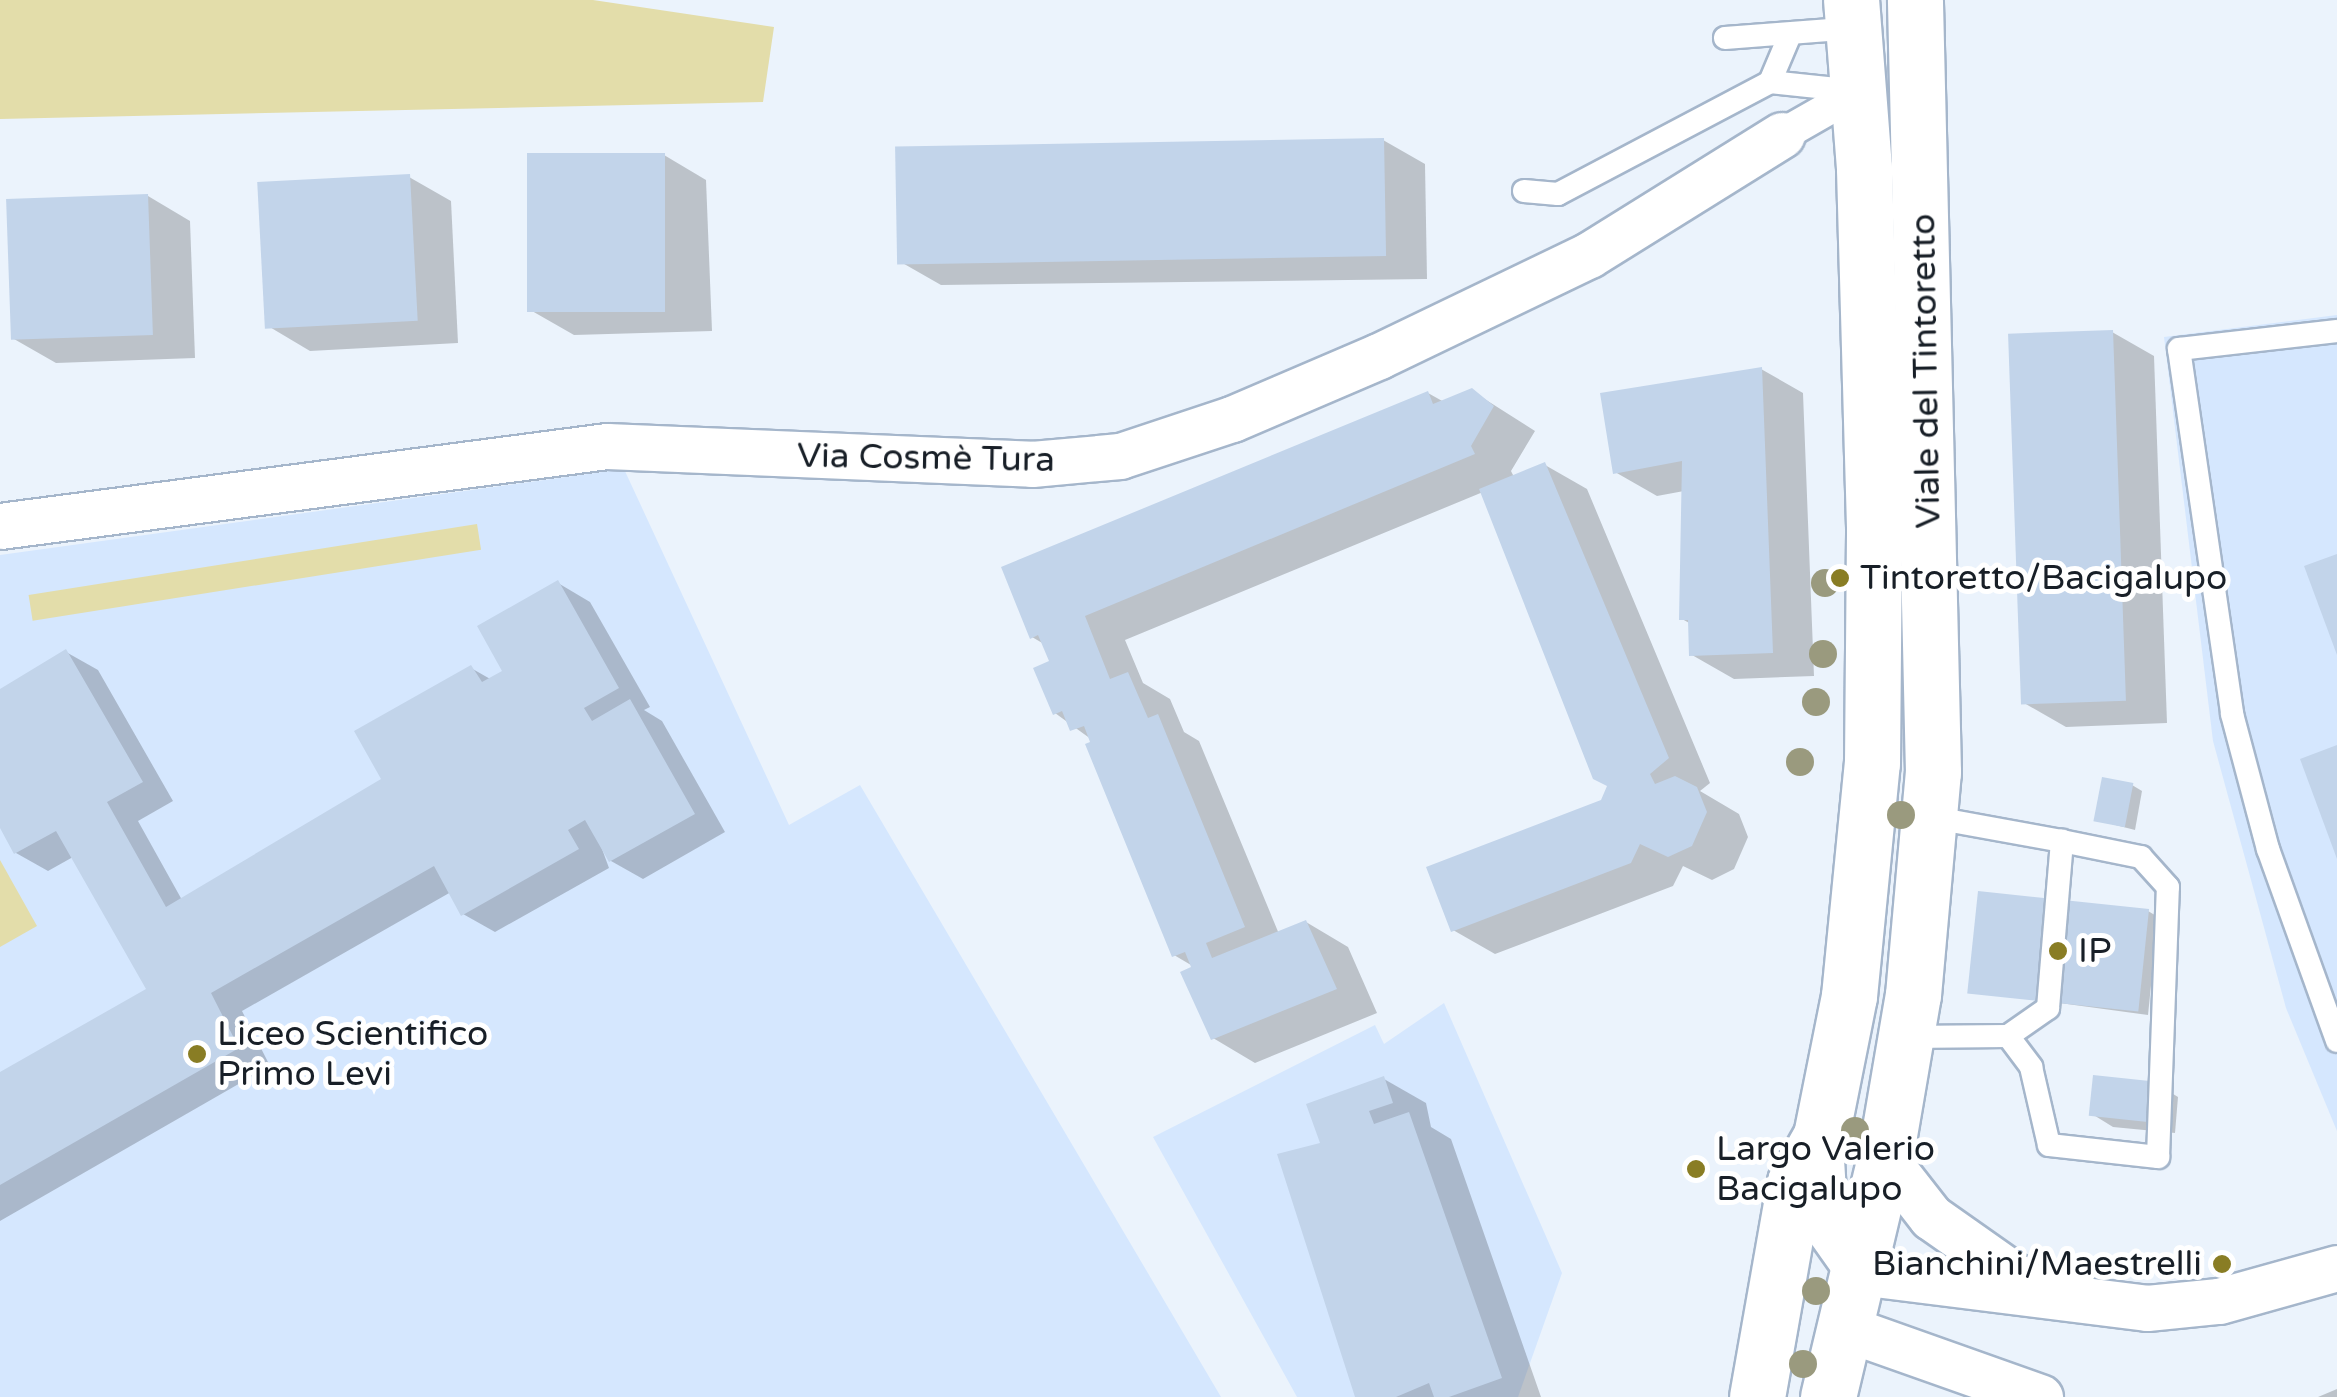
<!DOCTYPE html>
<html>
<head>
<meta charset="utf-8">
<style>
  body { margin:0 }
  #map { position:relative; width:2337px; height:1397px; overflow:hidden; background:#ebf3fc; font-family:"Varela Round",sans-serif }
  div>[style] { position:absolute }
  .built>* { inset:0; background:#d5e7fe }
  .green>* { inset:0; background:#e3ddaa; transform-origin:0 0 }
  .shadow>* { inset:0; background:#0003 }
  .building>* { inset:0; background:#c2d4ea; transform-origin:0 0 }
  .roads { filter:drop-shadow(2px 0 #a5b6cb) drop-shadow(-2px 0 #a5b6cb) drop-shadow(0 2px #a5b6cb) drop-shadow(0 -2px #a5b6cb) }
  .service>* { height:22px; margin:-11px; padding:0 11px; transform-origin:11px; border-radius:11px; background:#fff }
  .pedestrian>* { height:32px; margin:-16px; padding:0 16px; transform-origin:16px; border-radius:16px; background:#fff }
  .minor>* { height:45px; margin:-22.5px; padding:0 22.5px; transform-origin:22.5px; border-radius:22.5px; background:#fff }
  .secondary>* { height:55px; margin:-27.5px; padding:0 27.5px; transform-origin:27.5px; border-radius:27.5px; background:#fff }
  .trees>* { width:28px; height:28px; margin:-14px; border-radius:50%; background:#9a9a7e }
  .dots>* { width:28px; height:28px; translate:-50% -50%; box-sizing:border-box; border:5px solid #fff; border-radius:50% }
  span { translate:-50% -50%; white-space:nowrap; text-align:center; line-height:1.15; -webkit-text-stroke:10px #fff; paint-order:stroke }
  .street-label { font-size:35px; color:#181f27 }
  .poi-label { font-size:35px; color:#181f27 }
  .left { translate:0 -50%; text-align:left }
  .right { translate:-100% -50%; text-align:right }
</style>
</head>
<body>
<div id="map">
  <div class="built">
    <div style="clip-path:polygon(2337px 315px,2337px 1131px,2286px 1008px,2213px 741px,2164px 337px)"></div>
    <div style="clip-path:polygon(624px 469px,789px 825px,860px 785px,1221px 1397px,0 1397px,0 555px)"></div>
    <div style="clip-path:polygon(1444px 1003px,1562px 1273px,1518px 1397px,1297px 1397px,1153px 1137px,1375px 1025px,1384px 1044px)"></div>
  </div>
  <div class="green">
    <div style="clip-path:polygon(0 0,593px 0,774px 27px,763px 102px,0 119px)"></div>
    <div style="left:477px;top:524px;width:26px;height:454px;rotate:81deg"></div>
    <div style="clip-path:polygon(0 860px,37px 926px,0 947px)"></div>
  </div>
  <div class="shadow">
    <div style="clip-path:polygon(1383px 140px,1425px 164px,1427px 279px,941px 285px,899px 261px)"></div>
    <div style="clip-path:polygon(664px 155px,706px 180px,712px 331px,574px 335px,532px 311px)"></div>
    <div style="clip-path:polygon(409px 177px,451px 201px,458px 343px,310px 351px,268px 326px)"></div>
    <div style="clip-path:polygon(148px 196px,190px 221px,195px 358px,56px 363px,14px 339px)"></div>
    <div style="clip-path:polygon(2112px 332px,2154px 356px,2167px 723px,2066px 727px,2024px 703px)"></div>
    <div style="clip-path:polygon(1761px 369px,1803px 393px,1814px 676px,1734px 679px,1692px 655px,1691px 624px,1682px 619px,1684px 491px,1657px 496px,1615px 472px)"></div>
    <div style="clip-path:polygon(1472px 391px,1535px 431px,1511px 471px,1514px 477px,1545px 465px,1587px 489px,1710px 783px,1700px 791px,1739px 814px,1748px 837px,1734px 869px,1712px 880px,1683px 866px,1673px 886px,1495px 954px,1453px 930px,1603px 802px,1610px 785px,1483px 492px,1125px 640px,1143px 683px,1170px 699px,1184px 732px,1199px 741px,1279px 934px,1306px 922px,1348px 947px,1377px 1013px,1255px 1063px,1213px 1038px,1196px 968px,1174px 955px,1095px 742px,1055px 713px,1052px 663px,1044px 644px,1032px 637px,1428px 393px,1444px 402px)"></div>
    <div style="clip-path:polygon(558px 583px,590px 602px,650px 707px,644px 710px,662px 721px,725px 832px,643px 879px,611px 861px,598px 838px,609px 868px,495px 932px,463px 914px,451px 892px,242px 1011px,270px 1066px,0 1221px,0 1075px,149px 989px,73px 857px,48px 871px,16px 853px,0 825px,0 692px,66px 652px,98px 670px,173px 801px,138px 821px,182px 900px,384px 780px,471px 668px,492px 680px,506px 672px)"></div>
    <div style="clip-path:polygon(2132px 785px,2142px 791px,2135px 830px,2096px 820px)"></div>
    <div style="clip-path:polygon(2148px 911px,2158px 917px,2148px 1015px,1970px 991px)"></div>
    <div style="clip-path:polygon(1384px 1079px,1426px 1103px,1431px 1127px,1451px 1139px,1541px 1397px,1357px 1397px,1323px 1145px)"></div>
    <div style="clip-path:polygon(2157px 1084px,2178px 1097px,2175px 1133px,2113px 1127px,2092px 1114px)"></div>
    <div style="clip-path:polygon(2337px 1389px,2337px 1397px,2318px 1397px)"></div>
  </div>
  <div class="building">
    <div style="left:1384px;top:138px;width:118px;height:489px;rotate:89deg"></div>
    <div style="left:527px;top:153px;width:138px;height:159px"></div>
    <div style="left:410px;top:174px;width:147px;height:153px;rotate:87deg"></div>
    <div style="left:148px;top:194px;width:141px;height:142px;rotate:88deg"></div>
    <div style="left:2113px;top:330px;width:371px;height:105px;rotate:88deg"></div>
    <div style="clip-path:polygon(1762px 367px,1773px 653px,1689px 656px,1688px 620px,1679px 620px,1682px 461px,1613px 474px,1600px 393px)"></div>
    <div style="clip-path:polygon(1472px 388px,1494px 406px,1471px 446px,1475px 454px,1085px 616px,1110px 679px,1128px 672px,1148px 718px,1158px 714px,1245px 927px,1206px 943px,1212px 958px,1306px 920px,1337px 989px,1211px 1040px,1180px 972px,1191px 967px,1185px 952px,1172px 957px,1085px 744px,1090px 742px,1084px 726px,1070px 731px,1062px 711px,1053px 715px,1033px 668px,1049px 661px,1038px 635px,1030px 639px,1001px 567px,1428px 391px,1433px 404px)"></div>
    <div style="clip-path:polygon(1545px 462px,1669px 758px,1650px 774px,1655px 784px,1675px 776px,1697px 787px,1707px 812px,1692px 846px,1668px 857px,1640px 844px,1631px 863px,1451px 932px,1426px 867px,1601px 800px,1607px 786px,1593px 779px,1479px 489px)"></div>
    <div style="clip-path:polygon(2337px 554px,2337px 655px,2304px 566px)"></div>
    <div style="clip-path:polygon(558px 580px,619px 688px,584px 708px,592px 721px,630px 699px,695px 814px,609px 862px,585px 820px,568px 830px,579px 849px,461px 916px,434px 866px,211px 993px,239px 1048px,0 1185px,0 1072px,146px 989px,56px 831px,14px 854px,0 828px,0 689px,66px 649px,143px 782px,107px 802px,166px 907px,381px 779px,354px 731px,471px 665px,482px 682px,502px 671px,477px 626px)"></div>
    <div style="clip-path:polygon(2337px 745px,2337px 859px,2300px 759px)"></div>
    <div style="left:2102px;top:777px;width:32px;height:45px;rotate:11deg"></div>
    <div style="left:1978px;top:891px;width:172px;height:103px;rotate:6deg"></div>
    <div style="left:2093px;top:1075px;width:64px;height:41px;rotate:6deg"></div>
    <div style="clip-path:polygon(1384px 1076px,1393px 1103px,1369px 1111px,1374px 1124px,1409px 1112px,1502px 1378px,1449px 1397px,1434px 1397px,1429px 1383px,1396px 1397px,1355px 1397px,1277px 1154px,1320px 1143px,1306px 1104px)"></div>
  </div>
  <div class="roads">
    <div class="service">
      <div style="left:1725px;top:38px;width:129px;rotate:-4.4deg"></div>
      <div style="left:1770px;top:82px;width:86px;rotate:6deg"></div>
      <div style="left:1524px;top:191px;width:34px;rotate:5deg"></div>
      <div style="left:1558px;top:194px;width:240px;rotate:-27.8deg"></div>
      <div style="left:1770px;top:82px;width:49px;rotate:-67.1deg"></div>
      <div style="left:2337px;top:331px;width:159px;rotate:173.5deg"></div>
      <div style="left:2179px;top:349px;width:369px;rotate:81.7deg"></div>
      <div style="left:2232px;top:714px;width:140px;rotate:75.1deg"></div>
      <div style="left:2268px;top:849px;width:204px;rotate:70.2deg"></div>
      <div style="left:2008px;top:1036px;width:39px;rotate:53deg"></div>
      <div style="left:2031px;top:1067px;width:80px;rotate:77deg"></div>
      <div style="left:2049px;top:1145px;width:110px;rotate:6.3deg"></div>
      <div style="left:2158px;top:1157px;width:270px;rotate:-87.9deg"></div>
      <div style="left:2168px;top:887px;width:40px;rotate:-132deg"></div>
      <div style="left:2141px;top:857px;width:81px;rotate:-168.6deg"></div>
      <div style="left:1906px;top:1037px;width:102px;rotate:-0.6deg"></div>
      <div style="left:2008px;top:1036px;width:49px;rotate:-35deg"></div>
      <div style="left:2048px;top:1008px;width:168px;rotate:-85.2deg"></div>
      <div style="left:2062px;top:841px;width:134px;rotate:-169.7deg"></div>
    </div>
    <div class="pedestrian">
      <div style="left:1782px;top:135px;width:89px;rotate:-29.7deg"></div>
    </div>
    <div class="minor">
      <div style="left:0;top:526px;width:612px;rotate:-7.51deg"></div>
      <div style="left:607px;top:446px;width:425px;rotate:2.4deg"></div>
      <div style="left:1032px;top:464px;width:88px;rotate:-5.2deg"></div>
      <div style="left:1120px;top:456px;width:118px;rotate:-18.3deg"></div>
      <div style="left:1232px;top:419px;width:160px;rotate:-23.2deg"></div>
      <div style="left:1379px;top:356px;width:233px;rotate:-25.7deg"></div>
      <div style="left:1589px;top:255px;width:227px;rotate:-31.9deg"></div>
      <div style="left:1820px;top:1143px;width:81px;rotate:86.5deg"></div>
      <div style="left:1825px;top:1224px;width:59px;rotate:54.7deg"></div>
      <div style="left:1859px;top:1272px;width:290px;rotate:7.1deg"></div>
      <div style="left:2147px;top:1308px;width:72px;rotate:-5.6deg"></div>
      <div style="left:2219px;top:1301px;width:123px;rotate:-15.6deg"></div>
      <div style="left:1885px;top:1158px;width:75px;rotate:52.1deg"></div>
      <div style="left:1931px;top:1217px;width:132px;rotate:35.1deg"></div>
      <div style="left:1845px;top:1328px;width:207px;rotate:19.5deg"></div>
    </div>
    <div class="secondary">
      <div style="left:1757px;top:1397px;width:218px;rotate:-80deg"></div>
      <div style="left:1795px;top:1182px;width:53px;rotate:-60.5deg"></div>
      <div style="left:1821px;top:1136px;width:143px;rotate:-78.7deg"></div>
      <div style="left:1849px;top:996px;width:234px;rotate:-84.4deg"></div>
      <div style="left:1872px;top:763px;width:236px;rotate:-89.5deg"></div>
      <div style="left:1874px;top:527px;width:359px;rotate:-91.6deg"></div>
      <div style="left:1864px;top:168px;width:169px;rotate:-94.4deg"></div>
      <div style="left:1828px;top:1397px;width:246px;rotate:-76.6deg"></div>
      <div style="left:1885px;top:1158px;width:165px;rotate:-80.3deg"></div>
      <div style="left:1913px;top:995px;width:224px;rotate:-84.9deg"></div>
      <div style="left:1933px;top:772px;width:772px;rotate:-91.34deg"></div>
    </div>
  </div>
  <div class="trees">
    <div style="left:1825px;top:583px"></div>
    <div style="left:1823px;top:654px"></div>
    <div style="left:1816px;top:702px"></div>
    <div style="left:1800px;top:762px"></div>
    <div style="left:1901px;top:815px"></div>
    <div style="left:1855px;top:1131px"></div>
    <div style="left:1816px;top:1291px"></div>
    <div style="left:1803px;top:1364px"></div>
  </div>
  <div class="dots">
    <div style="left:1840px;top:578px;background:#897d24"></div>
    <div style="left:2058px;top:951px;background:#897d24"></div>
    <div style="left:197px;top:1054px;background:#897d24"></div>
    <div style="left:1696px;top:1169px;background:#897d24"></div>
    <div style="left:2222px;top:1264px;background:#897d24"></div>
  </div>
  <div class="street-label">
    <span style="left:1926px;top:371px;rotate:-91deg">Viale del Tintoretto</span>
    <span style="left:926px;top:458px;rotate:1deg">Via Cosmè Tura</span>
  </div>
  <div class="poi-label">
    <span class="left" style="left:1860px;top:578px">Tintoretto/Bacigalupo</span>
    <span class="left" style="left:2078px;top:951px">IP</span>
    <span class="left" style="left:217px;top:1054px">Liceo Scientifico<br>Primo Levi</span>
    <span class="left" style="left:1716px;top:1169px">Largo Valerio<br>Bacigalupo</span>
    <span class="right" style="left:2202px;top:1264px">Bianchini/Maestrelli</span>
  </div>
</div>
</body>
</html>
